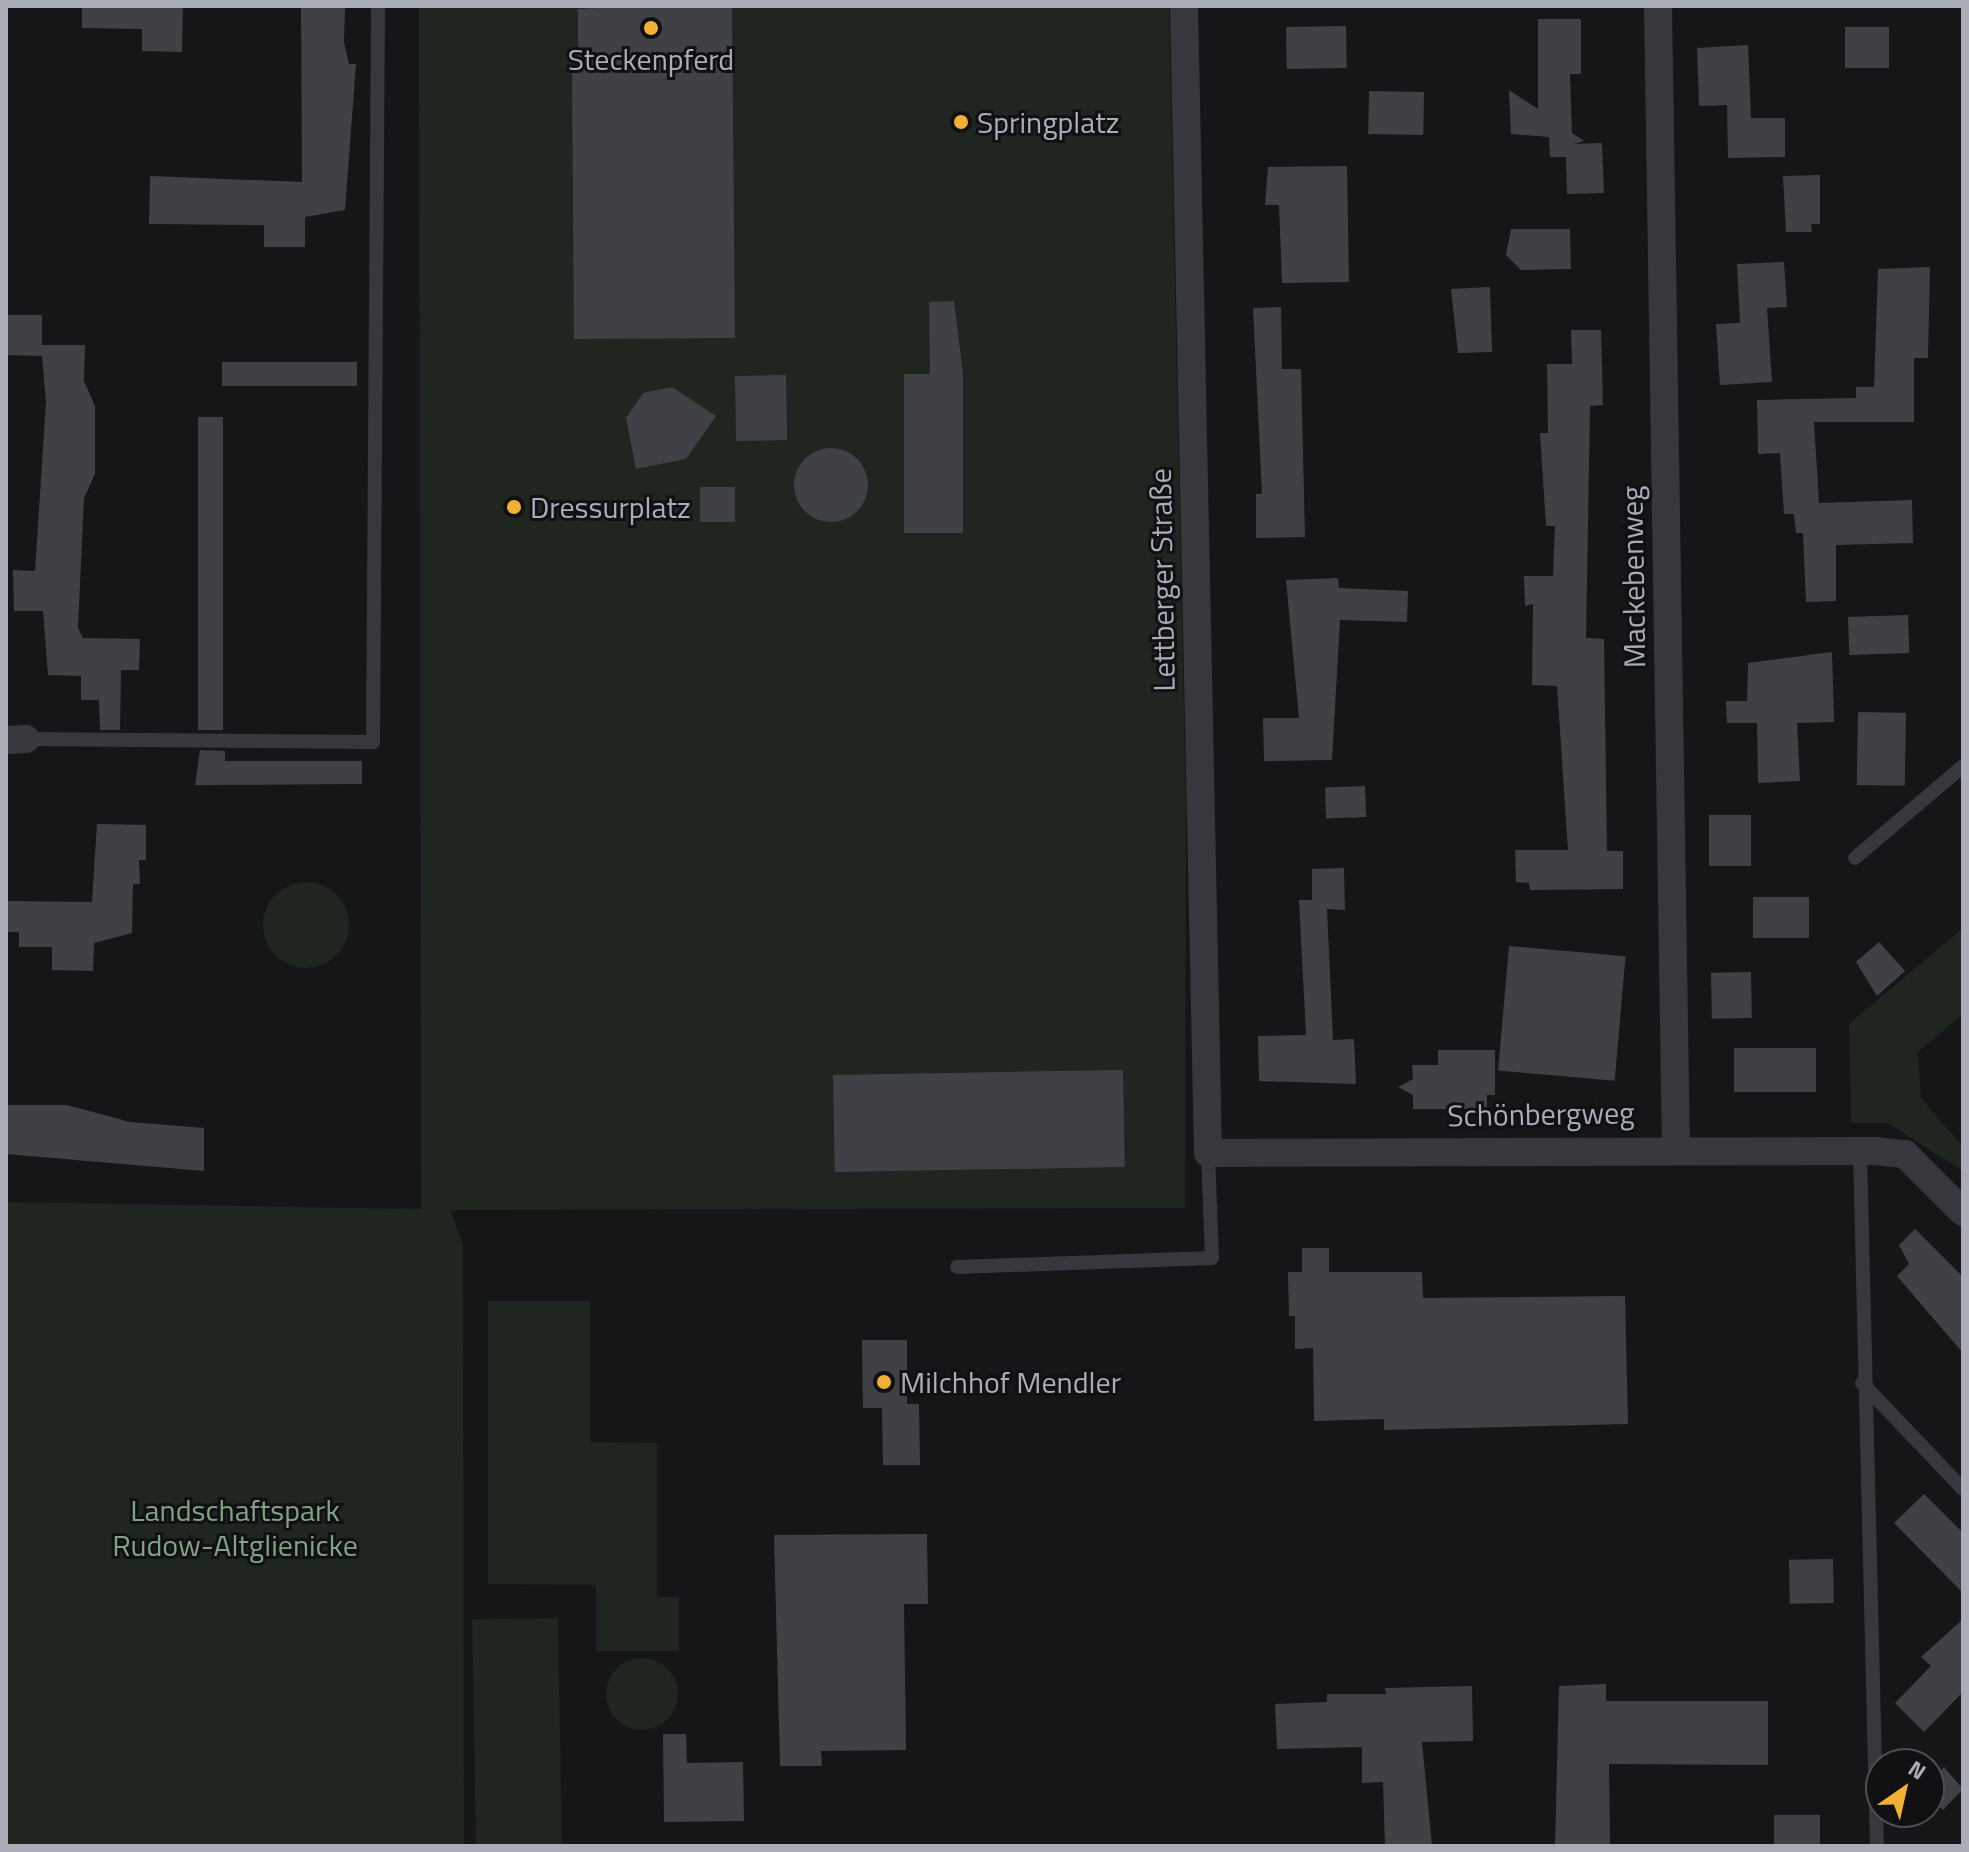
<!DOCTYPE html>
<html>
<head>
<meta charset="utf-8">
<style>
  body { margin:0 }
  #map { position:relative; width:1969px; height:1852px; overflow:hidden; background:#161618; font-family:"Titillium Web",sans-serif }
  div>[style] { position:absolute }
  .green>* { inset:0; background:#1e261f; transform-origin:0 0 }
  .round { border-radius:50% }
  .building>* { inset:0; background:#404145; transform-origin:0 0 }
  .service>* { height:14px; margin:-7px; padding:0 7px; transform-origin:7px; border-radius:7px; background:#37383d }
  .minor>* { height:28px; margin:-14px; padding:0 14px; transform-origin:14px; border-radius:14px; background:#37383d }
  .dots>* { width:22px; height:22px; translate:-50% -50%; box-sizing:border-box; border:4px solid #111113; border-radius:50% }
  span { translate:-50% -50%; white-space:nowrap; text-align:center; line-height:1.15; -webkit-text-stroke:6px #111113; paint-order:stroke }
  .poi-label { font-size:30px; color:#a8adb8 }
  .left { translate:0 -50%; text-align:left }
  .street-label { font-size:30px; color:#a8adb8 }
  .park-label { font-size:30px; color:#7fa381 }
  .frame { position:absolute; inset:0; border:8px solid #a8adb8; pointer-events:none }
  .north { position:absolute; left:1865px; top:1748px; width:80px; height:80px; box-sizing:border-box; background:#111113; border:2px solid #4d4f55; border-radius:50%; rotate:34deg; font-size:22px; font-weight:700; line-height:32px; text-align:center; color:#a8adb8 }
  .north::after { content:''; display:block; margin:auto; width:28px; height:36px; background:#f2b134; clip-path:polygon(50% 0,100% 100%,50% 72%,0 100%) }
</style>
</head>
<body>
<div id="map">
  <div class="green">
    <div style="clip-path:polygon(419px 6px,1169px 6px,1186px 807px,1185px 1208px,450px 1210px,463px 1244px,464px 1846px,6px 1846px,6px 1202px,421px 1209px)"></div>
    <div class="round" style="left:263px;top:882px;width:86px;height:86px"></div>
    <div style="clip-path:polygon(1963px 928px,1963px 1014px,1918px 1052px,1921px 1098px,1963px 1147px,1963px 1171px,1888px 1123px,1851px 1123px,1849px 1024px)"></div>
    <div style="clip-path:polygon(488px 1301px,590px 1301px,590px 1442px,657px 1443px,657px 1597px,679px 1597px,679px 1651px,596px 1651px,596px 1585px,488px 1584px)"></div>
    <div style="left:558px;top:1618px;width:228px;height:86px;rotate:89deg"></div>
    <div class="round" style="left:606px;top:1658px;width:72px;height:72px"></div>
  </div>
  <div class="building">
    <div style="clip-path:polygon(82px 6px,183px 6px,182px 52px,142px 51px,142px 29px,82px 28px)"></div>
    <div style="clip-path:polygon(301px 6px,345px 7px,344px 42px,349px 64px,356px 64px,345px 210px,305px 217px,305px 247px,264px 247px,264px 225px,149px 224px,150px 176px,302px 182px)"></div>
    <div style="clip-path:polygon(597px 8px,732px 8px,735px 338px,574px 339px,572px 70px,578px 70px,578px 9px)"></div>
    <div style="clip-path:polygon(1538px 19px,1581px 19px,1581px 74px,1570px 74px,1572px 133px,1584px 141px,1573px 144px,1602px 143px,1604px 193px,1567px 194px,1566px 157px,1550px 157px,1549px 137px,1511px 134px,1509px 90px,1538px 109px)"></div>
    <div style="left:1346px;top:26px;width:42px;height:60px;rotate:89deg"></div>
    <div style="left:1845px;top:27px;width:44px;height:41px"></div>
    <div style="clip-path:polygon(1748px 45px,1751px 118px,1785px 118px,1785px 157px,1728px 158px,1727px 105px,1699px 106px,1697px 48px)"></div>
    <div style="left:1369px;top:91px;width:55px;height:43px;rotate:1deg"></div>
    <div style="clip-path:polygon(1347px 166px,1349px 282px,1282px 283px,1279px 205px,1265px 205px,1268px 167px)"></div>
    <div style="clip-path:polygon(1820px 175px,1820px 224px,1811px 224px,1812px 232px,1786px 232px,1783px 176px)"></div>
    <div style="clip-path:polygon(1511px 229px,1570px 229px,1571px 269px,1521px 270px,1506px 255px)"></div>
    <div style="clip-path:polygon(1784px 262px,1787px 307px,1767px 308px,1772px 382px,1720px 385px,1716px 324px,1740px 323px,1737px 264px)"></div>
    <div style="clip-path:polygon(1930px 267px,1928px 358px,1914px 358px,1914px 422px,1814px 422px,1819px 503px,1912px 500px,1913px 543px,1836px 545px,1836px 601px,1806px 602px,1803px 533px,1796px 533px,1794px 514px,1784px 514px,1780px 453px,1758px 454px,1757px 400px,1856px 398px,1856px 387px,1874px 387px,1878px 269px)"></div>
    <div style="clip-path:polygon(1490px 287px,1492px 352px,1458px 353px,1451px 289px)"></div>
    <div style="clip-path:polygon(954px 301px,963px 374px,963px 533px,904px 533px,904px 374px,930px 374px,929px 302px)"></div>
    <div style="clip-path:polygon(1281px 307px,1282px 369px,1301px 369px,1305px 537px,1256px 538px,1256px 494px,1262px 494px,1253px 308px)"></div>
    <div style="clip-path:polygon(6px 315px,42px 315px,42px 345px,85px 345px,84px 381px,95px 406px,95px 474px,84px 498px,78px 628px,83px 638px,140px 639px,139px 670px,121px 670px,120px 730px,100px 730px,99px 700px,81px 700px,81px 676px,48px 675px,43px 611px,14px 611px,13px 570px,35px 571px,46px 402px,42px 356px,6px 355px)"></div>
    <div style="clip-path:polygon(1571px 330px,1601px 330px,1603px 405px,1590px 406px,1586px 638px,1604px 639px,1607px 851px,1623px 851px,1623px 889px,1530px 890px,1529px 883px,1516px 882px,1515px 850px,1568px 850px,1557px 686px,1532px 685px,1533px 604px,1525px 606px,1524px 576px,1553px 576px,1555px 526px,1546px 526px,1540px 433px,1548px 433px,1547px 364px,1572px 364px)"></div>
    <div style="left:357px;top:362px;width:24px;height:135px;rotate:90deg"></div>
    <div style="left:786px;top:375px;width:65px;height:51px;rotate:89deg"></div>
    <div style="clip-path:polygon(672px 387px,716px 416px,686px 459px,636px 469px,626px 418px,643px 393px)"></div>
    <div style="left:198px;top:417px;width:25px;height:313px"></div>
    <div class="round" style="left:794px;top:448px;width:74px;height:74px"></div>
    <div style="left:700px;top:487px;width:35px;height:35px"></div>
    <div style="clip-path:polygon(1338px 578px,1339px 588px,1408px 591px,1407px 622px,1340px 620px,1332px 760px,1264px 761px,1263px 718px,1299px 718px,1286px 580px)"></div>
    <div style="left:1908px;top:615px;width:38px;height:60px;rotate:88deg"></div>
    <div style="clip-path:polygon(1832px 652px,1834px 722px,1797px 723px,1800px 781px,1758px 783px,1757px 723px,1727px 723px,1726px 701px,1747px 701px,1748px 663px)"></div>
    <div style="left:1858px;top:712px;width:48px;height:73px;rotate:1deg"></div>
    <div style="clip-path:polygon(200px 750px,225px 751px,225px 761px,362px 761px,362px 784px,195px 785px)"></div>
    <div style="left:1365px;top:786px;width:31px;height:40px;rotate:88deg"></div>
    <div style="left:1709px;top:815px;width:42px;height:51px"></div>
    <div style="clip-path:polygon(97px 824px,146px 825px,146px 860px,139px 860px,140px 884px,133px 884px,132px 933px,94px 943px,93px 971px,52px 970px,52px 947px,19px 947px,19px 932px,6px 932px,6px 901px,92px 902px)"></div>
    <div style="clip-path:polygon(1344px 868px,1345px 910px,1327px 909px,1333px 1040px,1354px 1039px,1356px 1084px,1259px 1081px,1258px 1036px,1306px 1035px,1299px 900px,1312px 900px,1312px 869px)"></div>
    <div style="left:1753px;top:897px;width:56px;height:41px"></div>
    <div style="clip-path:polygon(1879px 942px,1905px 971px,1877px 996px,1856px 962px)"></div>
    <div style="left:1509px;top:946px;width:117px;height:125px;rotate:5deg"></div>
    <div style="left:1751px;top:972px;width:46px;height:40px;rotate:89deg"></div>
    <div style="left:1816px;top:1048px;width:44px;height:82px;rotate:90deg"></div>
    <div style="clip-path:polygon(1438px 1050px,1495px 1050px,1495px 1095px,1487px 1095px,1487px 1109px,1413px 1109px,1413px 1095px,1398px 1087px,1413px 1079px,1412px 1065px,1438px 1065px)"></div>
    <div style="left:1123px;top:1070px;width:97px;height:290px;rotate:89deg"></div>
    <div style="clip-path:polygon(6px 1105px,67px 1105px,130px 1122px,204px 1128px,204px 1171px,6px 1154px)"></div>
    <div style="clip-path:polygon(1915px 1229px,1963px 1277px,1963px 1353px,1897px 1276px,1909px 1264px,1899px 1245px)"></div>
    <div style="clip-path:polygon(1302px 1248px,1329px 1248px,1329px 1272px,1422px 1272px,1423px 1298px,1625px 1296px,1628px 1424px,1384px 1430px,1384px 1419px,1314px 1421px,1313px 1348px,1295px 1349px,1295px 1316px,1289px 1316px,1288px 1272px,1302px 1272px)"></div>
    <div style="clip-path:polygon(862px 1340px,907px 1340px,907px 1404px,919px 1404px,920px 1465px,883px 1465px,882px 1408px,863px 1408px)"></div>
    <div style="clip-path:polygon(1924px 1494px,1963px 1533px,1963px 1593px,1894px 1523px)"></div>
    <div style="clip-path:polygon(927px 1534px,928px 1604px,904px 1604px,906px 1750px,821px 1751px,822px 1766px,780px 1766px,774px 1535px)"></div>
    <div style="left:1833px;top:1559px;width:44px;height:44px;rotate:89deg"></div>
    <div style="clip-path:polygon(1963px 1619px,1963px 1692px,1924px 1732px,1895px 1703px,1931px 1666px,1921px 1657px)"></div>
    <div style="clip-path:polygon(1606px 1684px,1606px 1701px,1768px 1701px,1768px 1765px,1609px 1764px,1610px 1846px,1555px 1846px,1559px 1686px)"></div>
    <div style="clip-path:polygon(1472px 1686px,1473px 1741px,1422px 1742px,1432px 1846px,1385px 1846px,1383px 1782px,1362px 1783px,1362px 1747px,1277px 1749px,1275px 1704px,1327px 1702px,1327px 1694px,1386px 1694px,1385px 1688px)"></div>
    <div style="clip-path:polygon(663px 1734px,686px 1734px,687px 1763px,743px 1762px,744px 1821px,664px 1822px)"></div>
    <div style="clip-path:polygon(1944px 1767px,1963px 1789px,1943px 1810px,1929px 1797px,1929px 1782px)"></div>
    <div style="left:1774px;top:1815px;width:46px;height:31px"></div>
  </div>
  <div class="service">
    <div style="left:26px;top:739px;width:347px;rotate:0.5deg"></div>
    <div style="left:373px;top:742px;width:736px;rotate:-89.61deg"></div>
    <div style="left:1855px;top:858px;width:142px;rotate:-40.4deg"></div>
    <div style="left:1860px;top:1152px;width:694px;rotate:88.6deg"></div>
    <div style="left:957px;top:1267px;width:255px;rotate:-2deg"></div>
    <div style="left:1212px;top:1258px;width:105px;rotate:-92.2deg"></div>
    <div style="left:1862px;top:1383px;width:146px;rotate:46.4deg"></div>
  </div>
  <div class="minor">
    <div style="left:1184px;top:6px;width:1147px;rotate:88.8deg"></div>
    <div style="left:1208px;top:1153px;width:667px;rotate:-0.17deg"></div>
    <div style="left:1875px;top:1151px;width:30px;rotate:6deg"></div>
    <div style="left:1905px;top:1154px;width:82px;rotate:45deg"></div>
    <div style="left:1658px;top:6px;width:1141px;rotate:89.1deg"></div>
    <div style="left:6px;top:740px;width:20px;rotate:-3deg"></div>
  </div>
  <div class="dots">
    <div style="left:651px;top:28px;background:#f2b134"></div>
    <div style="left:961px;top:122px;background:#f2b134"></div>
    <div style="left:514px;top:507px;background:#f2b134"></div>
    <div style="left:884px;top:1382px;background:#f2b134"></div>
  </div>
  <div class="poi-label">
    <span style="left:651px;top:59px">Steckenpferd</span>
    <span class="left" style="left:977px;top:122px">Springplatz</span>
    <span class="left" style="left:530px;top:507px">Dressurplatz</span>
    <span class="left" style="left:900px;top:1382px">Milchhof Mendler</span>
  </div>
  <div class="street-label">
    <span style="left:1633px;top:577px;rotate:-91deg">Mackebenweg</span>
    <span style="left:1162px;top:580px;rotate:-91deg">Lettberger Straße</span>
    <span style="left:1541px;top:1114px;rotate:-1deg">Schönbergweg</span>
  </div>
  <div class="park-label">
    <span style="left:235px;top:1527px">Landschaftspark<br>Rudow-Altglienicke</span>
  </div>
  <div class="frame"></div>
  <div class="north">N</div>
</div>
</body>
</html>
